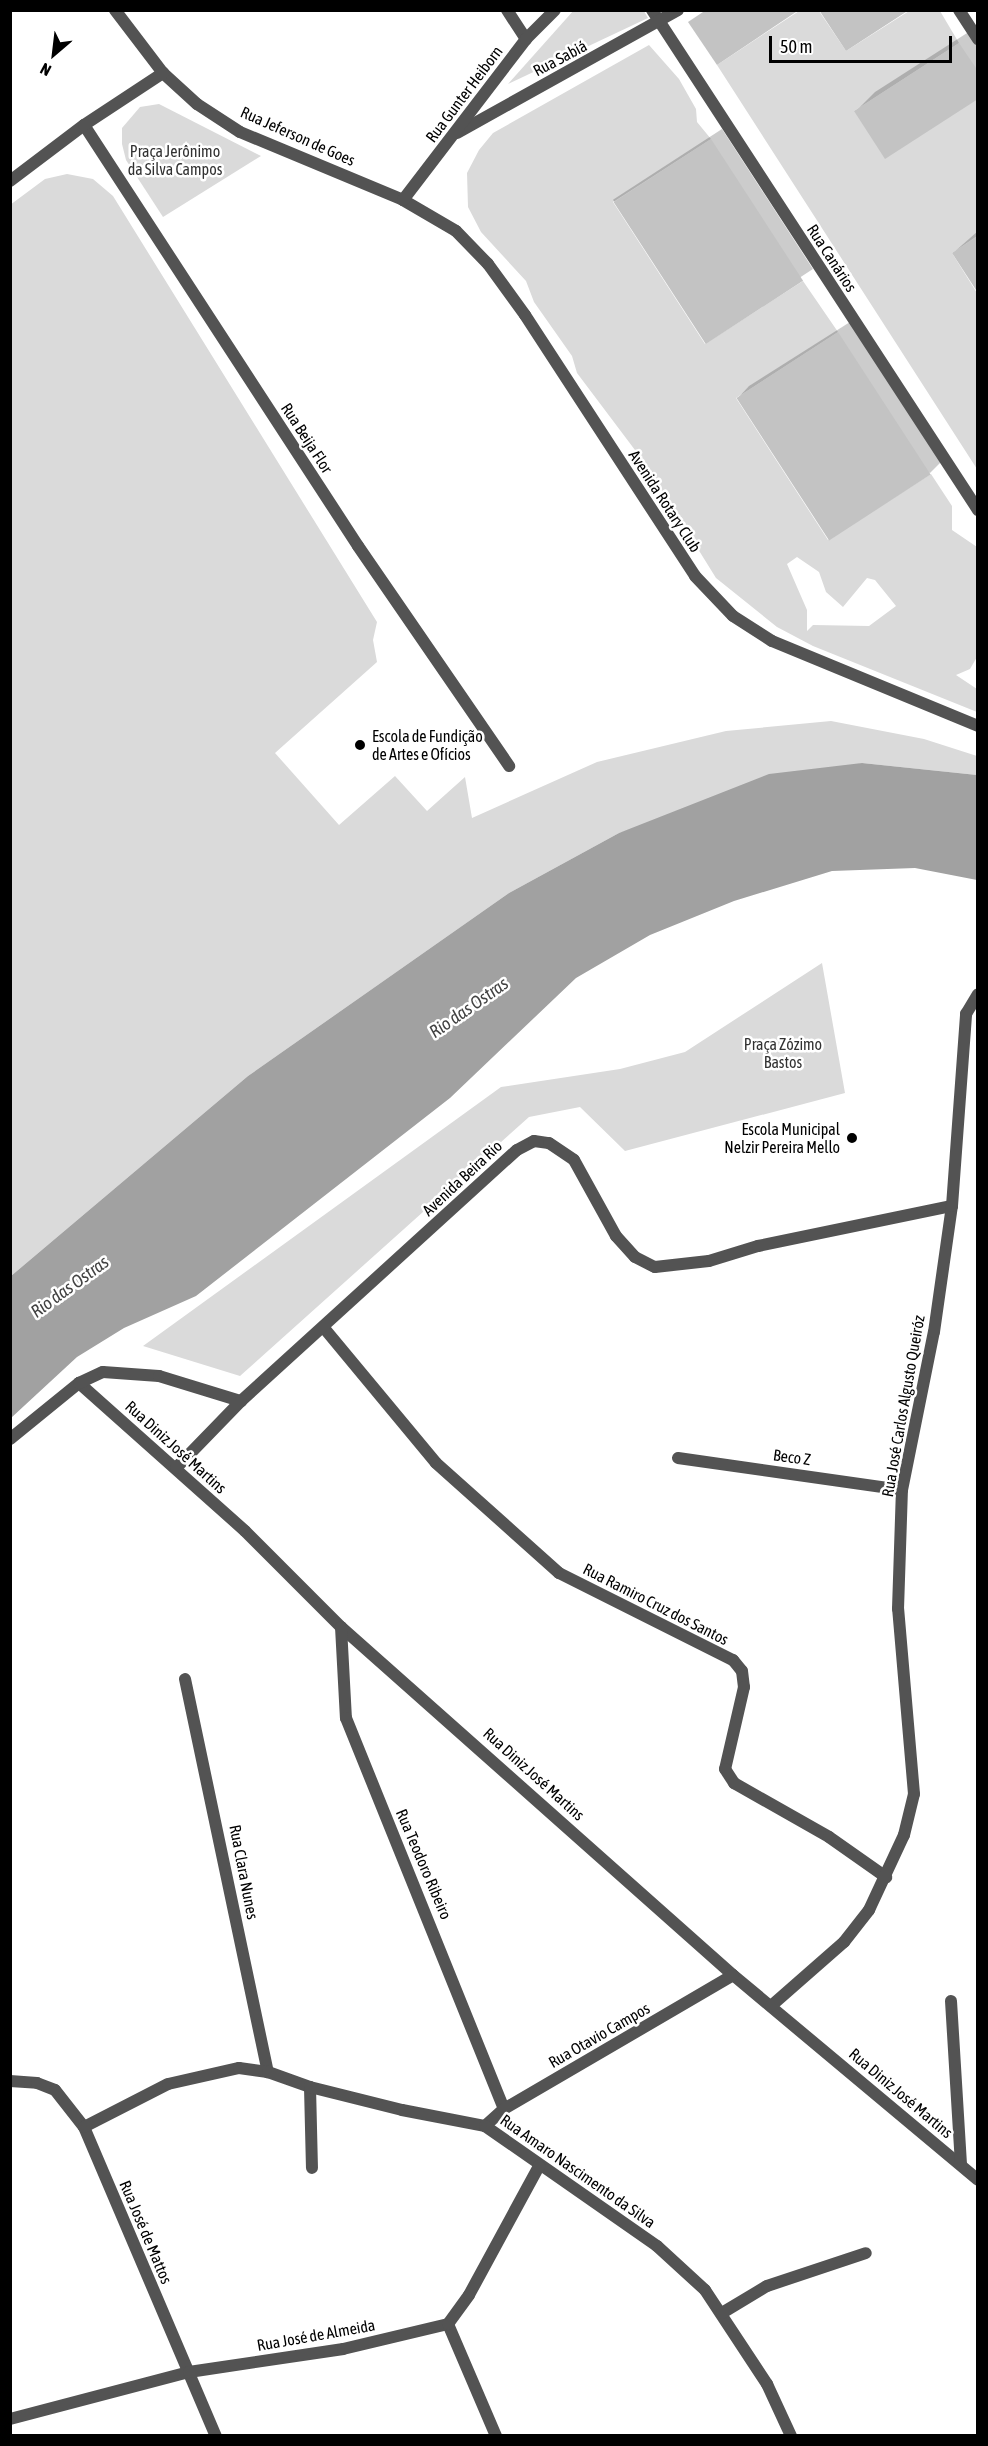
<!DOCTYPE html>
<html>
<head>
<meta charset="utf-8">
<style>
  body { margin:0 }
  #map { position:relative; width:988px; height:2446px; overflow:hidden; background:#fff; font-family:"Asap Condensed",sans-serif }
  div>[style] { position:absolute }
  .green>* { inset:0; background:#dadada }
  .water>* { inset:0; background:#a1a1a1 }
  .shadow>* { inset:0; background:#0003; transform-origin:0 0 }
  .building>* { inset:0; background:#c3c3c3; transform-origin:0 0 }
  .minor>* { height:12px; margin:-6px; padding:0 6px; transform-origin:6px; border-radius:6px; background:#535353 }
  .dots>* { width:16px; height:16px; translate:-50% -50%; box-sizing:border-box; border:3px solid #fff; border-radius:50% }
  span { translate:-50% -50%; white-space:nowrap; text-align:center; line-height:1.15; -webkit-text-stroke:5px #fff; paint-order:stroke }
  .street-label { font-size:16px; color:#000 }
  .park-label { font-size:16px; color:#313131 }
  .poi-label { font-size:16px; color:#000 }
  .left { translate:0 -50%; text-align:left }
  .right { translate:-100% -50%; text-align:right }
  .water-label { font-size:18px; color:#424242; font-style:italic }
  .frame { position:absolute; inset:0; border:12px solid #000; pointer-events:none }
  .north { position:absolute; left:24px; top:24px; width:60px; height:60px; -webkit-text-stroke:4px #fff; paint-order:stroke; rotate:208deg; font-size:16px; font-weight:700; line-height:24px; text-align:center; color:#000 }
  .north::after { content:''; display:block; margin:auto; width:21px; height:27px; background:#000; clip-path:polygon(50% 0,100% 100%,50% 72%,0 100%) }
  .scale { position:absolute; left:769px; top:36px; width:183px; height:27px; box-sizing:border-box; border:3px solid #000; border-top:0; padding-left:8px; font-size:18px; line-height:21px; white-space:nowrap; color:#000; -webkit-text-stroke:4px #fff; paint-order:stroke }
</style>
</head>
<body>
<div id="map">
  <div class="green">
    <div style="clip-path:polygon(574px 10px,644px 11px,648px 18px,508px 84px)"></div>
    <div style="clip-path:polygon(799px 11px,819px 11px,846px 51px,909px 11px,940px 11px,959px 43px,854px 111px,977px 99px,977px 236px,952px 253px,977px 293px,977px 469px,717px 65px)"></div>
    <div style="clip-path:polygon(evenodd,649px 45px,679px 79px,696px 109px,697px 122px,711px 139px,613px 202px,705px 344px,803px 281px,838px 332px,736px 398px,828px 540px,931px 474px,952px 506px,952px 530px,977px 547px,977px 657px,970px 669px,956px 675px,977px 689px,977px 712px,813px 646px,777px 627px,716px 578px,644px 462px,577px 373px,572px 356px,534px 302px,526px 281px,481px 232px,468px 207px,467px 173px,479px 150px,493px 133px,649px 45px,797px 557px,819px 572px,826px 592px,843px 607px,867px 578px,875px 580px,896px 606px,869px 626px,813px 625px,807px 631px,807px 610px,787px 564px,797px 557px)"></div>
    <div style="clip-path:polygon(159px 104px,261px 156px,163px 217px,126px 160px,122px 144px,122px 128px,140px 107px)"></div>
    <div style="clip-path:polygon(67px 174px,93px 179px,113px 196px,377px 622px,373px 640px,377px 662px,275px 753px,339px 825px,395px 776px,427px 811px,465px 777px,472px 818px,597px 762px,726px 731px,831px 721px,924px 739px,977px 756px,977px 775px,862px 763px,619px 833px,509px 893px,248px 1076px,11px 1276px,10px 205px,45px 179px)"></div>
    <div style="clip-path:polygon(822px 963px,845px 1093px,625px 1151px,580px 1107px,529px 1117px,240px 1376px,143px 1346px,501px 1087px,620px 1069px,685px 1052px)"></div>
  </div>
  <div class="water">
    <div style="clip-path:polygon(862px 763px,977px 775px,977px 880px,915px 868px,832px 871px,734px 901px,650px 935px,576px 978px,450px 1098px,196px 1296px,124px 1328px,77px 1357px,11px 1418px,11px 1276px,248px 1076px,509px 893px,619px 833px,769px 774px)"></div>
  </div>
  <div class="shadow">
    <div style="clip-path:polygon(978px 26px,978px 97px,856px 111px,875px 92px)"></div>
    <div style="left:722px;top:129px;width:167px;height:130px;rotate:57deg"></div>
    <div style="clip-path:polygon(978px 231px,978px 290px,953px 253px)"></div>
    <div style="clip-path:polygon(850px 322px,941px 462px,930px 473px,738px 398px,749px 386px)"></div>
  </div>
  <div class="building">
    <div style="clip-path:polygon(706px 10px,799px 10px,717px 65px,688px 22px)"></div>
    <div style="clip-path:polygon(819px 10px,909px 10px,846px 51px)"></div>
    <div style="clip-path:polygon(959px 43px,978px 71px,978px 99px,885px 159px,854px 111px)"></div>
    <div style="left:711px;top:139px;width:169px;height:116px;rotate:57deg"></div>
    <div style="clip-path:polygon(978px 236px,978px 293px,952px 253px)"></div>
    <div style="left:838px;top:332px;width:170px;height:121px;rotate:57deg"></div>
  </div>
  <div class="minor">
    <div style="left:115px;top:10px;width:79px;rotate:52.7deg"></div>
    <div style="left:163px;top:73px;width:46px;rotate:42.4deg"></div>
    <div style="left:197px;top:104px;width:51px;rotate:33.1deg"></div>
    <div style="left:240px;top:132px;width:177px;rotate:22.6deg"></div>
    <div style="left:403px;top:200px;width:61px;rotate:30.3deg"></div>
    <div style="left:456px;top:231px;width:46px;rotate:45.9deg"></div>
    <div style="left:488px;top:264px;width:63px;rotate:54deg"></div>
    <div style="left:525px;top:315px;width:311px;rotate:56.9deg"></div>
    <div style="left:695px;top:576px;width:55px;rotate:46.5deg"></div>
    <div style="left:733px;top:616px;width:46px;rotate:32.7deg"></div>
    <div style="left:772px;top:641px;width:223px;rotate:22.4deg"></div>
    <div style="left:507px;top:10px;width:35px;rotate:57deg"></div>
    <div style="left:652px;top:10px;width:597px;rotate:56.9deg"></div>
    <div style="left:959px;top:10px;width:35px;rotate:57deg"></div>
    <div style="left:84px;top:125px;width:502px;rotate:56.94deg"></div>
    <div style="left:358px;top:546px;width:267px;rotate:55.5deg"></div>
    <div style="left:457px;top:133px;width:253px;rotate:-29.1deg"></div>
    <div style="left:10px;top:181px;width:93px;rotate:-37.1deg"></div>
    <div style="left:84px;top:125px;width:95px;rotate:-33.4deg"></div>
    <div style="left:403px;top:200px;width:203px;rotate:-52.6deg"></div>
    <div style="left:526px;top:39px;width:41px;rotate:-45deg"></div>
    <div style="left:324px;top:1328px;width:175px;rotate:50.3deg"></div>
    <div style="left:436px;top:1463px;width:165px;rotate:41.8deg"></div>
    <div style="left:559px;top:1573px;width:195px;rotate:26.6deg"></div>
    <div style="left:733px;top:1660px;width:14px;rotate:51deg"></div>
    <div style="left:742px;top:1671px;width:16px;rotate:83deg"></div>
    <div style="left:744px;top:1687px;width:84px;rotate:103deg"></div>
    <div style="left:725px;top:1769px;width:17px;rotate:57deg"></div>
    <div style="left:734px;top:1783px;width:109px;rotate:29.6deg"></div>
    <div style="left:829px;top:1837px;width:70px;rotate:35.1deg"></div>
    <div style="left:79px;top:1383px;width:222px;rotate:41.7deg"></div>
    <div style="left:245px;top:1531px;width:136px;rotate:45deg"></div>
    <div style="left:341px;top:1627px;width:524px;rotate:41.6deg"></div>
    <div style="left:733px;top:1975px;width:319px;rotate:39.9deg"></div>
    <div style="left:10px;top:1439px;width:89px;rotate:-39.1deg"></div>
    <div style="left:79px;top:1383px;width:26px;rotate:-25deg"></div>
    <div style="left:103px;top:1372px;width:56px;rotate:4.1deg"></div>
    <div style="left:159px;top:1376px;width:86px;rotate:17deg"></div>
    <div style="left:241px;top:1401px;width:373px;rotate:-42.3deg"></div>
    <div style="left:517px;top:1150px;width:19px;rotate:-28deg"></div>
    <div style="left:534px;top:1141px;width:15px;rotate:8deg"></div>
    <div style="left:549px;top:1143px;width:30px;rotate:34deg"></div>
    <div style="left:574px;top:1160px;width:87px;rotate:61.1deg"></div>
    <div style="left:616px;top:1236px;width:28px;rotate:48deg"></div>
    <div style="left:635px;top:1257px;width:22px;rotate:27deg"></div>
    <div style="left:655px;top:1267px;width:54px;rotate:-6.3deg"></div>
    <div style="left:709px;top:1261px;width:51px;rotate:-17deg"></div>
    <div style="left:758px;top:1246px;width:198px;rotate:-11.7deg"></div>
    <div style="left:678px;top:1458px;width:226px;rotate:8.1deg"></div>
    <div style="left:176px;top:1468px;width:93px;rotate:-45.9deg"></div>
    <div style="left:341px;top:1627px;width:91px;rotate:86.9deg"></div>
    <div style="left:346px;top:1718px;width:422px;rotate:68deg"></div>
    <div style="left:185px;top:1679px;width:402px;rotate:78.1deg"></div>
    <div style="left:951px;top:2001px;width:164px;rotate:86.5deg"></div>
    <div style="left:771px;top:2006px;width:97px;rotate:-41.2deg"></div>
    <div style="left:844px;top:1942px;width:41px;rotate:-52deg"></div>
    <div style="left:869px;top:1910px;width:83px;rotate:-65deg"></div>
    <div style="left:904px;top:1835px;width:42px;rotate:-76.3deg"></div>
    <div style="left:914px;top:1794px;width:186px;rotate:-94.9deg"></div>
    <div style="left:898px;top:1609px;width:119px;rotate:-88.1deg"></div>
    <div style="left:902px;top:1490px;width:161px;rotate:-78.6deg"></div>
    <div style="left:934px;top:1332px;width:127px;rotate:-81.9deg"></div>
    <div style="left:952px;top:1206px;width:193px;rotate:-85.8deg"></div>
    <div style="left:966px;top:1014px;width:23px;rotate:-59deg"></div>
    <div style="left:10px;top:2081px;width:27px;rotate:4deg"></div>
    <div style="left:37px;top:2083px;width:19px;rotate:21deg"></div>
    <div style="left:55px;top:2090px;width:47px;rotate:51.9deg"></div>
    <div style="left:84px;top:2127px;width:336px;rotate:66.9deg"></div>
    <div style="left:310px;top:2087px;width:81px;rotate:88.6deg"></div>
    <div style="left:485px;top:2126px;width:25px;rotate:-42deg"></div>
    <div style="left:504px;top:2109px;width:265px;rotate:-30.3deg"></div>
    <div style="left:84px;top:2127px;width:94px;rotate:-27.1deg"></div>
    <div style="left:168px;top:2084px;width:73px;rotate:-12.7deg"></div>
    <div style="left:239px;top:2068px;width:29px;rotate:8deg"></div>
    <div style="left:268px;top:2072px;width:45px;rotate:19.7deg"></div>
    <div style="left:310px;top:2087px;width:95px;rotate:14deg"></div>
    <div style="left:402px;top:2110px;width:85px;rotate:10.9deg"></div>
    <div style="left:485px;top:2126px;width:210px;rotate:34.9deg"></div>
    <div style="left:657px;top:2246px;width:65px;rotate:42.5deg"></div>
    <div style="left:705px;top:2290px;width:113px;rotate:56.6deg"></div>
    <div style="left:767px;top:2384px;width:57px;rotate:65.2deg"></div>
    <div style="left:722px;top:2313px;width:52px;rotate:-31deg"></div>
    <div style="left:767px;top:2286px;width:104px;rotate:-18.4deg"></div>
    <div style="left:448px;top:2324px;width:122px;rotate:66.8deg"></div>
    <div style="left:10px;top:2419px;width:185px;rotate:-14.7deg"></div>
    <div style="left:189px;top:2372px;width:156px;rotate:-8.5deg"></div>
    <div style="left:343px;top:2349px;width:108px;rotate:-13.4deg"></div>
    <div style="left:448px;top:2324px;width:36px;rotate:-54deg"></div>
    <div style="left:469px;top:2295px;width:147px;rotate:-61.5deg"></div>
  </div>
  <div class="dots">
    <div style="left:360px;top:745px;background:#000"></div>
    <div style="left:852px;top:1138px;background:#000"></div>
  </div>
  <div class="street-label">
    <span style="left:560px;top:58px;rotate:-28deg">Rua Sabiá</span>
    <span style="left:464px;top:94px;rotate:-53deg">Rua Gunter Heiborn</span>
    <span style="left:298px;top:136px;rotate:24deg">Rua Jeferson de Goes</span>
    <span style="left:832px;top:258px;rotate:57deg">Rua Canários</span>
    <span style="left:307px;top:438px;rotate:57deg">Rua Beija Flor</span>
    <span style="left:665px;top:501px;rotate:57deg">Avenida Rotary Club</span>
    <span style="left:462px;top:1178px;rotate:-43deg">Avenida Beira Rio</span>
    <span style="left:903px;top:1406px;rotate:-80deg">Rua José Carlos Algusto Queiróz</span>
    <span style="left:176px;top:1447px;rotate:42deg">Rua Diniz José Martins</span>
    <span style="left:792px;top:1457px;rotate:8deg">Beco Z</span>
    <span style="left:656px;top:1604px;rotate:27deg">Rua Ramiro Cruz dos Santos</span>
    <span style="left:534px;top:1774px;rotate:42deg">Rua Diniz José Martins</span>
    <span style="left:424px;top:1864px;rotate:67deg">Rua Teodoro Ribeiro</span>
    <span style="left:244px;top:1872px;rotate:79deg">Rua Clara Nunes</span>
    <span style="left:599px;top:2035px;rotate:-30deg">Rua Otavio Campos</span>
    <span style="left:901px;top:2093px;rotate:40deg">Rua Diniz José Martins</span>
    <span style="left:578px;top:2171px;rotate:35deg">Rua Amaro Nascimento da Silva</span>
    <span style="left:146px;top:2232px;rotate:67deg">Rua José de Mattos</span>
    <span style="left:316px;top:2335px;rotate:-10deg">Rua José de Almeida</span>
  </div>
  <div class="park-label">
    <span style="left:175px;top:160px">Praça Jerônimo<br>da Silva Campos</span>
    <span style="left:783px;top:1053px">Praça Zózimo<br>Bastos</span>
  </div>
  <div class="poi-label">
    <span class="left" style="left:372px;top:745px">Escola de Fundição<br>de Artes e Ofícios</span>
    <span class="right" style="left:840px;top:1138px">Escola Municipal<br>Nelzir Pereira Mello</span>
  </div>
  <div class="water-label">
    <span style="left:469px;top:1008px;rotate:-35deg">Rio das Ostras</span>
    <span style="left:70px;top:1287px;rotate:-36deg">Rio das Ostras</span>
  </div>
  <div class="frame"></div>
  <div class="north">N</div>
  <div class="scale">50 m</div>
</div>
</body>
</html>
